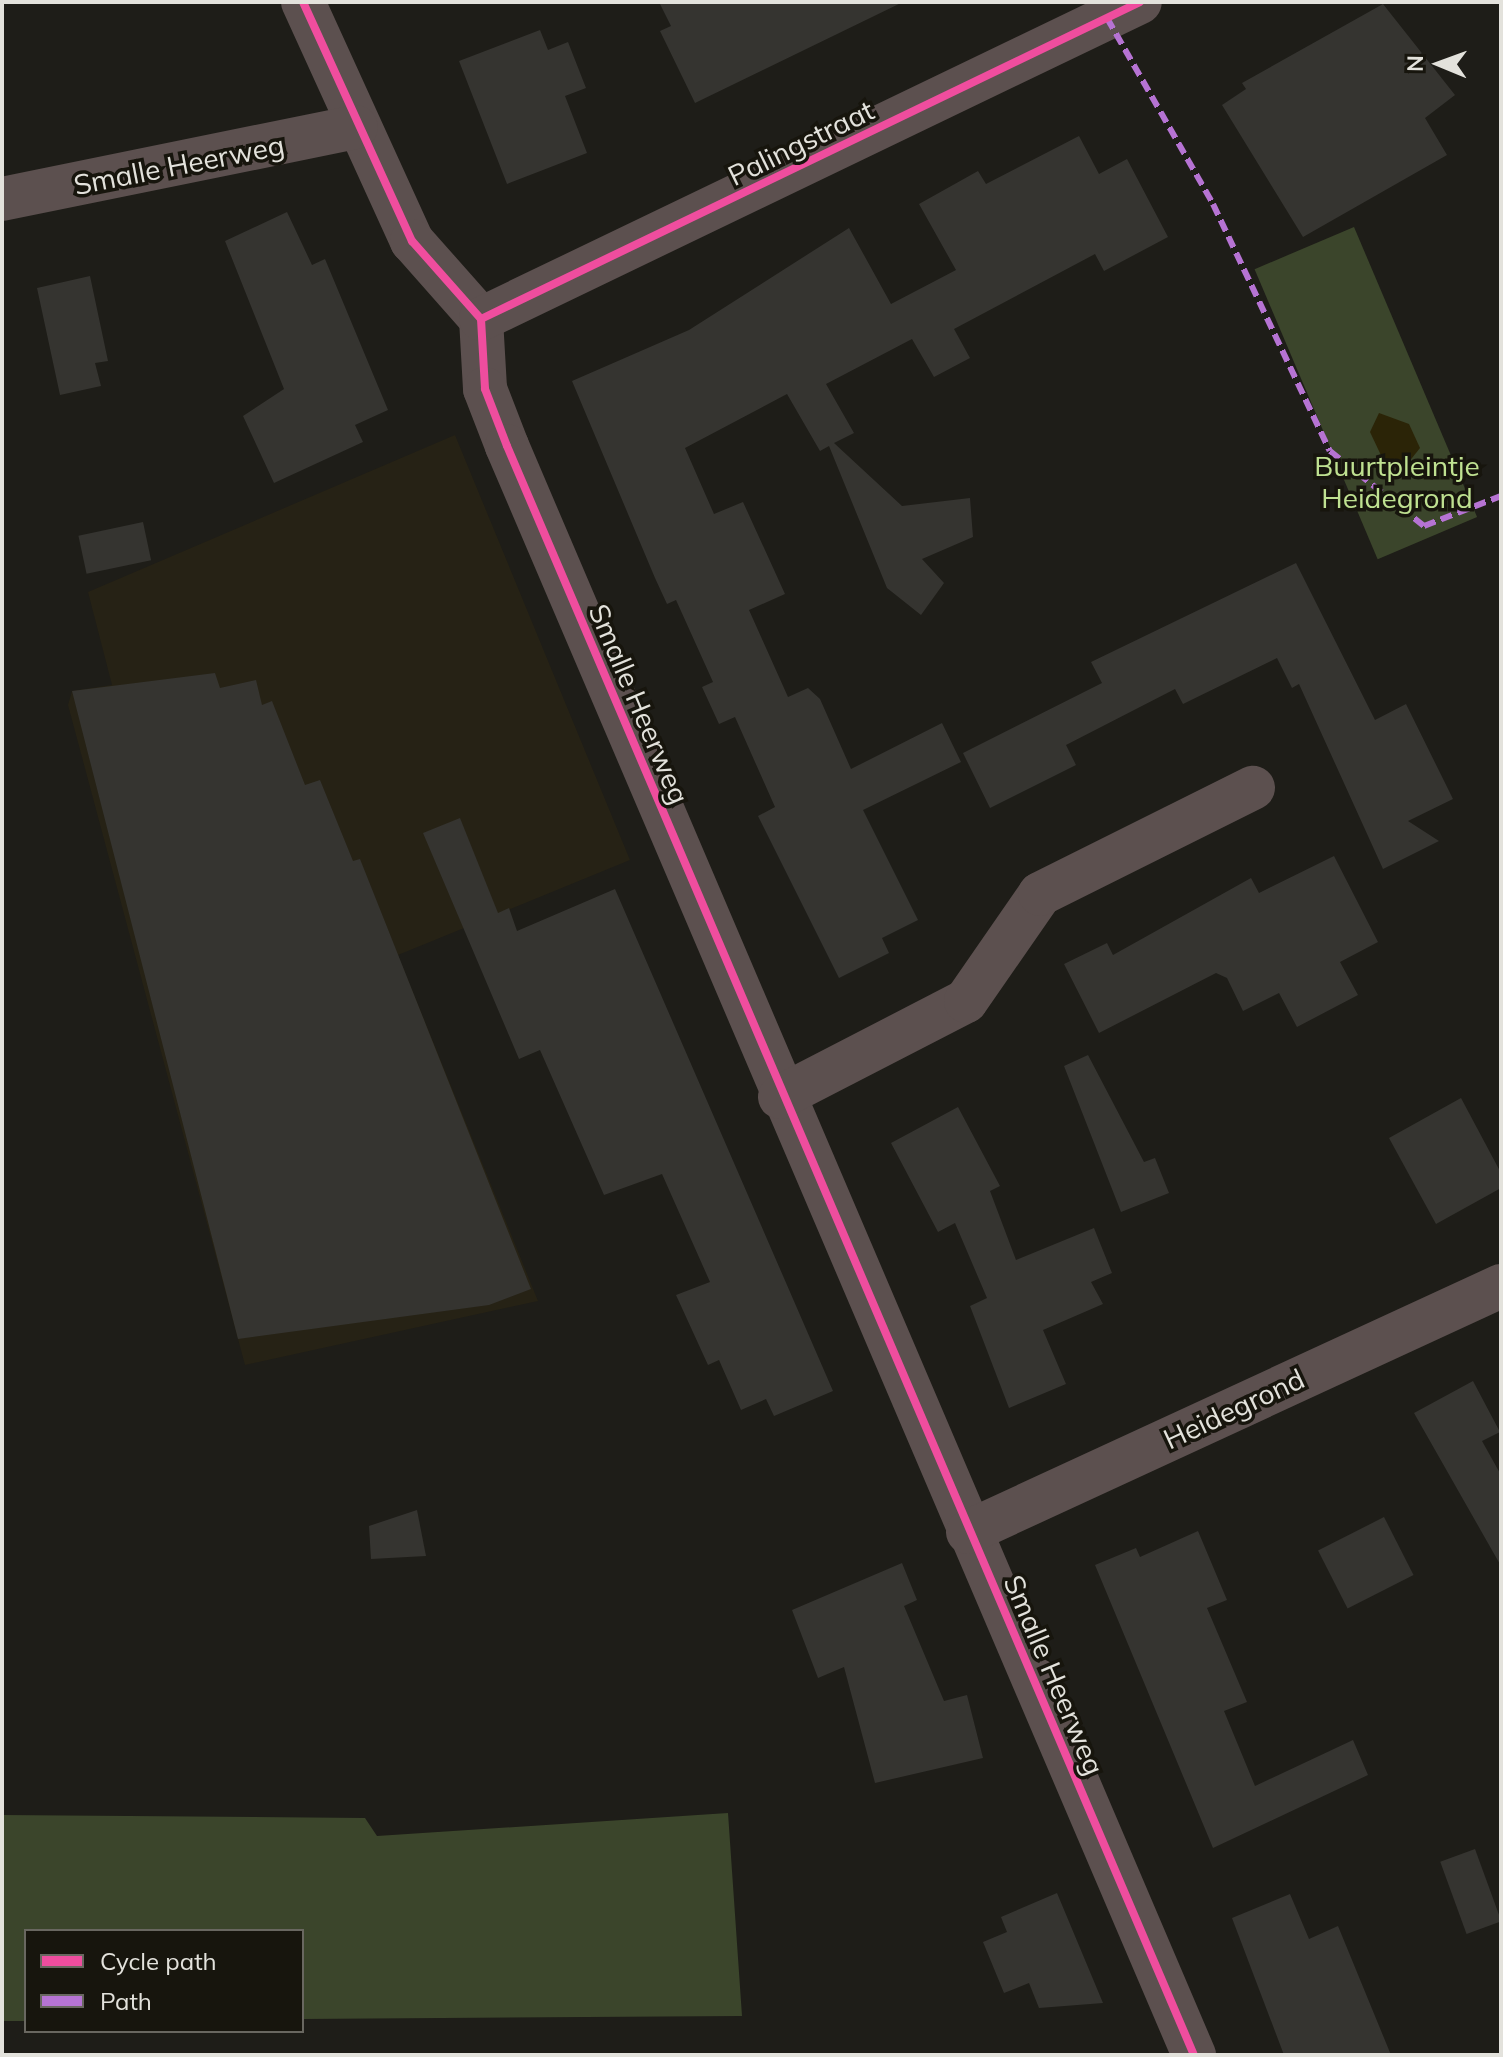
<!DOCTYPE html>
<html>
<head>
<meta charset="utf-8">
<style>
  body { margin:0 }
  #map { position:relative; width:1503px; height:2057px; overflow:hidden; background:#1e1d18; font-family:Mulish,sans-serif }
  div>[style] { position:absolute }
  .built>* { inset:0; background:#262215 }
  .green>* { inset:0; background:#3b452b; transform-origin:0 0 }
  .sand>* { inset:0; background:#2b2407 }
  .building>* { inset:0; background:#353430; transform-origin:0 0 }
  .minor>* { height:44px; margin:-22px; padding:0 22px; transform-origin:22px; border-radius:22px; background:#5c504f }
  .quiet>* { height:6px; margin-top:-3px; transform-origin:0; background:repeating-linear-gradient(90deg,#b673d3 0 12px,transparent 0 18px) }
  .cycleway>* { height:8px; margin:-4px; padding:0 4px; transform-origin:4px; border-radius:4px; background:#ef4d9e }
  span { translate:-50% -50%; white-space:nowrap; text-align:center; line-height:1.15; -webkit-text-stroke:7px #17150d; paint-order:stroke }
  .street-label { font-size:28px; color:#e3e2dc }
  .park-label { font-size:28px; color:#bfe191 }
  .frame { position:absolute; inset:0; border:4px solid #e3e2dc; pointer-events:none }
  .legend { position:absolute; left:24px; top:1929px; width:280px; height:104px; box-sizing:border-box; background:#17150d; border:2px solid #696760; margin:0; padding:10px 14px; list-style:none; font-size:24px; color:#e3e2dc }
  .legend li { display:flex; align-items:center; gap:16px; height:40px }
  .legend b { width:40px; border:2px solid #696760 }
  .north { position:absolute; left:1399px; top:24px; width:80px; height:80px; -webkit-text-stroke:6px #17150d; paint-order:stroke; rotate:271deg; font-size:22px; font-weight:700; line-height:32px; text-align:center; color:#e3e2dc }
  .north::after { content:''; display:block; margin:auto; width:28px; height:36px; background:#e3e2dc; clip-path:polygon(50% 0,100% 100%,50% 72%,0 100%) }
</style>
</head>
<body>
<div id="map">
  <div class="built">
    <div style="clip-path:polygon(455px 435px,630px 860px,398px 955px,538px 1301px,245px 1365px,68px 705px,72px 691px,112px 685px,88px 592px)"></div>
  </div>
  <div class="green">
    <div style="left:1354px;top:227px;width:315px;height:108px;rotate:67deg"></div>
    <div style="clip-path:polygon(728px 1813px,742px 2016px,302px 2019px,302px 1931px,26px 1931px,26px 2021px,2px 2021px,2px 1815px,365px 1818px,377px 1836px)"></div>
  </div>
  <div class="sand">
    <div style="clip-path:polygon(1379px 413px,1409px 424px,1420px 448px,1408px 463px,1387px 468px,1370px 432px)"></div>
  </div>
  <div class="building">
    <div style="clip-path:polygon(659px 2px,903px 2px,695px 103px,660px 31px,671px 26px)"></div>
    <div style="clip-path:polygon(1383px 4px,1455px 95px,1425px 118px,1447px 155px,1303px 237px,1222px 105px,1246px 89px,1242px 83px)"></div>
    <div style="clip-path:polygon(540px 30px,548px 50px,568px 42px,586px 88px,565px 96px,587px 153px,507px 184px,459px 61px)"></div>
    <div style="clip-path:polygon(1079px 136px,1099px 174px,1127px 159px,1168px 237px,1104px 271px,1095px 254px,954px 329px,970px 358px,934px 377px,912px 339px,826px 384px,854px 433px,834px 443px,902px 506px,970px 498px,973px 537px,922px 559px,944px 583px,921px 615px,887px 588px,829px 446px,820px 451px,787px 394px,685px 448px,714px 514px,743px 502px,785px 594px,749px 610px,788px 697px,808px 688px,820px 699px,851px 769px,942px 723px,961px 762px,863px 810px,918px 920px,882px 938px,889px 953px,839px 978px,758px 816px,775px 807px,735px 717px,719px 724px,702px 687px,713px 682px,676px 600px,667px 604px,655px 578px,572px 381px,689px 330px,849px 228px,891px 304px,956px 270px,919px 204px,978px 171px,986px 184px)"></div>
    <div style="clip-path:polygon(287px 212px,312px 265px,325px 259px,388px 410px,355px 425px,363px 442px,274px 483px,243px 416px,284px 389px,225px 241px)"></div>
    <div style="clip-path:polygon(90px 276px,108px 361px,95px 363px,101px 386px,60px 395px,37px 288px)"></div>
    <div style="left:143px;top:522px;width:39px;height:66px;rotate:78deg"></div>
    <div style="clip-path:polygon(1296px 563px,1375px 720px,1406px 704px,1453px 799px,1408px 821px,1439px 841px,1383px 869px,1299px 684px,1292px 688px,1277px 658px,1183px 704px,1175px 689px,1066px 745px,1076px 765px,990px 808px,963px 753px,1102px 683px,1091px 662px)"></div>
    <div style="clip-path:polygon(215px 673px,220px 688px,256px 680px,262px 705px,272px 701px,305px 785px,320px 780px,353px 861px,360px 859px,531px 1289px,489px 1305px,238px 1339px,72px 691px)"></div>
    <div style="clip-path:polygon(460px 818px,498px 913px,509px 908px,517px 931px,615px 889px,833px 1391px,774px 1416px,766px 1399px,741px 1410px,719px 1360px,708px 1365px,676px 1295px,710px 1282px,662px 1174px,604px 1195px,540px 1050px,519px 1059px,423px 833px)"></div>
    <div style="clip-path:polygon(1334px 856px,1378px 942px,1340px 962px,1358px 995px,1297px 1027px,1279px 993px,1243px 1011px,1227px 978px,1216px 973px,1099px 1033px,1064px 964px,1107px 943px,1113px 955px,1251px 878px,1259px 893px)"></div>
    <div style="clip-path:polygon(1088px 1055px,1144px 1162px,1155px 1158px,1169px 1193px,1121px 1212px,1064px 1066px)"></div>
    <div style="clip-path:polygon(1461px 1098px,1501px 1173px,1501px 1188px,1436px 1224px,1389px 1138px)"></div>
    <div style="clip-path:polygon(958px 1107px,1000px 1186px,990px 1191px,1016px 1260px,1094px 1228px,1112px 1273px,1091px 1282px,1103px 1304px,1043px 1330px,1066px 1384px,1009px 1408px,970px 1306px,987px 1298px,955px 1223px,938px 1232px,891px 1143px)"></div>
    <div style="clip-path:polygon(1473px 1381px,1500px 1432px,1482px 1441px,1501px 1475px,1501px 1566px,1414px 1413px)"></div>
    <div style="clip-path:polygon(417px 1510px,426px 1556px,371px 1559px,369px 1526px)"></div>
    <div style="left:1384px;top:1517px;width:65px;height:74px;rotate:63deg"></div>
    <div style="clip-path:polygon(1198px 1531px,1227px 1600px,1207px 1608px,1247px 1702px,1224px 1711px,1255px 1786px,1353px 1740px,1368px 1775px,1213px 1848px,1095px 1565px,1136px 1548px,1140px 1557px)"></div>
    <div style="clip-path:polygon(902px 1563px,917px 1600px,904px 1606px,944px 1701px,967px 1695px,983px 1758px,875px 1783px,844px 1667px,818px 1678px,792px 1610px)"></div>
    <div style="left:1475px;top:1849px;width:77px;height:37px;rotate:70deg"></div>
    <div style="clip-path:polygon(1057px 1893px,1103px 2003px,1039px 2008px,1029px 1983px,1004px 1993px,983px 1942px,1007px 1932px,1001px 1917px)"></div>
    <div style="clip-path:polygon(1290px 1894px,1309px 1939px,1338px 1926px,1391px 2055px,1284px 2055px,1232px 1918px)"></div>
  </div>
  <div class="minor">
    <div style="left:303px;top:2px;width:263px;rotate:65.5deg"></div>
    <div style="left:412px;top:241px;width:104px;rotate:48.5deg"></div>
    <div style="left:481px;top:319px;width:70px;rotate:86.7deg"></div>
    <div style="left:485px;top:389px;width:61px;rotate:68.9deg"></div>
    <div style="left:507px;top:446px;width:1750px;rotate:66.88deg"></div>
    <div style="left:2px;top:199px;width:361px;rotate:-11.5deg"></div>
    <div style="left:481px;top:319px;width:731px;rotate:-25.69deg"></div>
    <div style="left:780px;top:1097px;width:209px;rotate:-27.3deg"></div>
    <div style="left:966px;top:1001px;width:130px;rotate:-55.3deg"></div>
    <div style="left:1040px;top:894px;width:238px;rotate:-26.5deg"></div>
    <div style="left:968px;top:1532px;width:587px;rotate:-24.78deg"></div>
  </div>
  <div class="quiet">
    <div style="left:1107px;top:18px;width:214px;rotate:60.3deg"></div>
    <div style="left:1213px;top:204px;width:273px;rotate:64.7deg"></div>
    <div style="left:1330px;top:451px;width:120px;rotate:38.6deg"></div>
    <div style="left:1424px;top:526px;width:83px;rotate:-21.3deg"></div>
  </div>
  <div class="cycleway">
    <div style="left:303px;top:2px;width:263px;rotate:65.5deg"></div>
    <div style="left:412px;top:241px;width:104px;rotate:48.5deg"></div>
    <div style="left:481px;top:319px;width:70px;rotate:86.7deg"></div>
    <div style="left:485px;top:389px;width:61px;rotate:68.9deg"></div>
    <div style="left:507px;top:446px;width:1750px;rotate:66.88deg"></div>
    <div style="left:481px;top:319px;width:731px;rotate:-25.69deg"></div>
  </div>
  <div class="street-label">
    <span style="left:801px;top:143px;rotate:-26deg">Palingstraat</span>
    <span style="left:179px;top:165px;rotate:-11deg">Smalle Heerweg</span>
    <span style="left:639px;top:704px;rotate:67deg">Smalle Heerweg</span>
    <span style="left:1234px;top:1409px;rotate:-25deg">Heidegrond</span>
    <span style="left:1054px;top:1675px;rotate:67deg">Smalle Heerweg</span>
  </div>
  <div class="park-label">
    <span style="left:1397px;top:482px">Buurtpleintje<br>Heidegrond</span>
  </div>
  <div class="frame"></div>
  <ul class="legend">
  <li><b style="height:10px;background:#ef4d9e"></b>Cycle path</li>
  <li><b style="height:10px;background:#b673d3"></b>Path</li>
  </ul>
  <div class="north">N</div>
</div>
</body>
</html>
